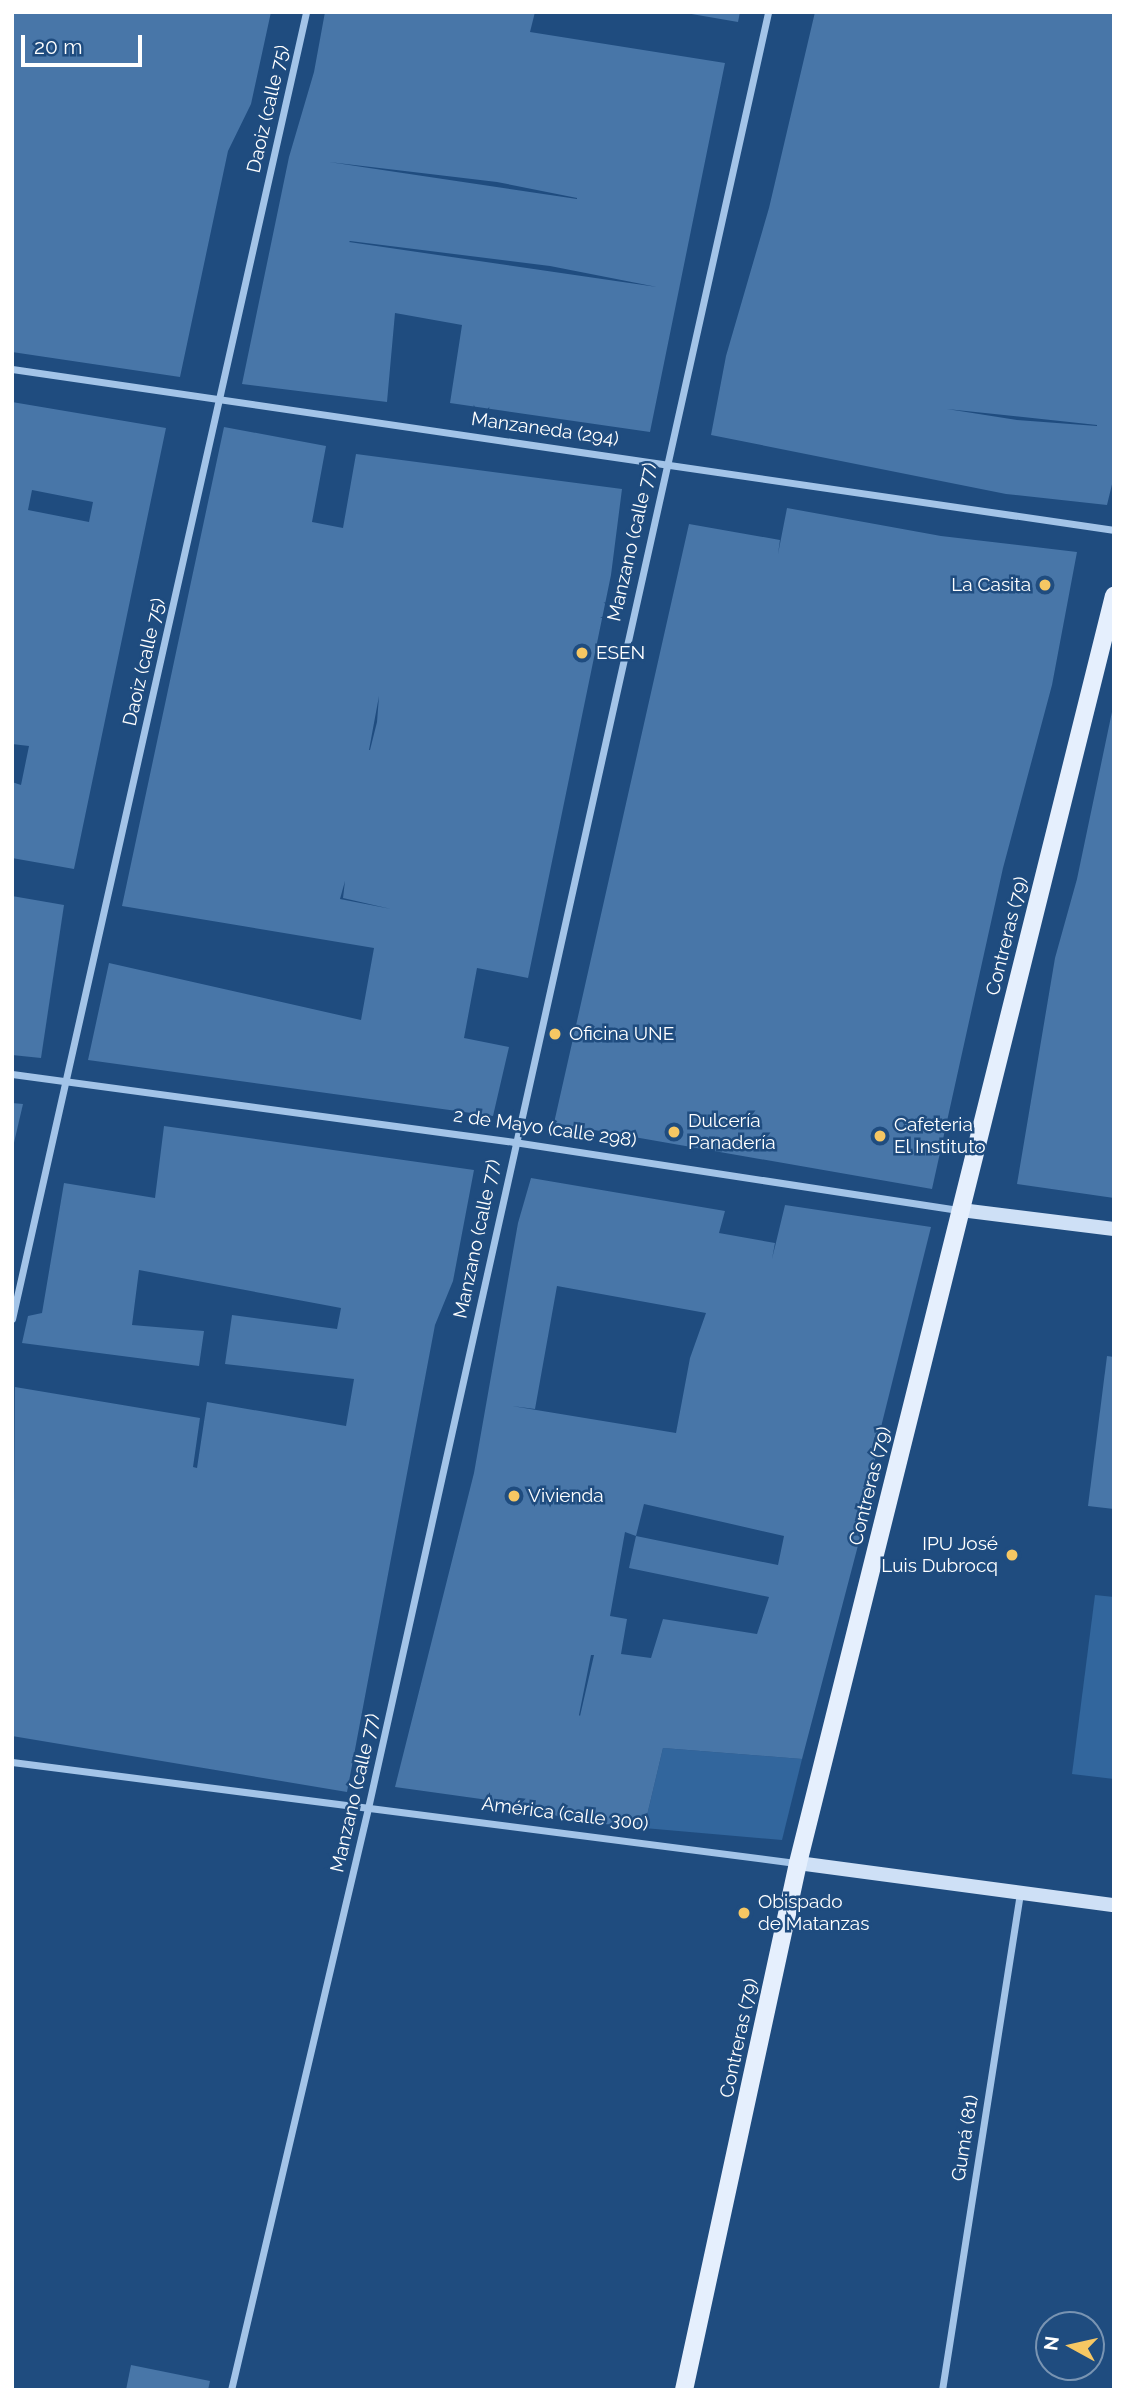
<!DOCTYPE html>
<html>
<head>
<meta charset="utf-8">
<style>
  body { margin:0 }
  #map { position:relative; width:1126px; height:2402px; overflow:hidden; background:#1f4c7f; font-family:Raleway,sans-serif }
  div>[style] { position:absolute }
  .green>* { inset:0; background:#32669d }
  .building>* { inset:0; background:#4876a8 }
  .minor>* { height:7px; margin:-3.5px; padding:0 3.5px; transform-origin:3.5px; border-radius:3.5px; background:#a3c4e8 }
  .secondary>* { height:14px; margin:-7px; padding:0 7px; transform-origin:7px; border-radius:7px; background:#cee0f6 }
  .primary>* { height:18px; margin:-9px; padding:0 9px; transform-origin:9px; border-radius:9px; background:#e5effd }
  .dots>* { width:19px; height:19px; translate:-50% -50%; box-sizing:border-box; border:4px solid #1f4c7f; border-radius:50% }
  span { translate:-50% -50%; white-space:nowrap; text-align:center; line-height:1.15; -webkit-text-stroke:5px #1f4c7f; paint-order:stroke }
  .street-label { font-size:19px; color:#fff }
  .poi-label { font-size:19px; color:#fff }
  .right { translate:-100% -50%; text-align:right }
  .left { translate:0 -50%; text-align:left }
  .frame { position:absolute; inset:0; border:14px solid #fff; pointer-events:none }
  .north { position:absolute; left:1035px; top:2311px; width:70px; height:70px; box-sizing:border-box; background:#1f4c7f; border:2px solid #7994b2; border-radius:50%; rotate:278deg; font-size:19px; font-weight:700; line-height:28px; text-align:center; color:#fff }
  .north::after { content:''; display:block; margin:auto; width:24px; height:32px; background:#f6c763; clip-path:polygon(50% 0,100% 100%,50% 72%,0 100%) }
  .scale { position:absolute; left:21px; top:35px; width:121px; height:32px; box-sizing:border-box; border:4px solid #fff; border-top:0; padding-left:9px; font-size:21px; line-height:24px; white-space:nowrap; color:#fff; -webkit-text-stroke:5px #1f4c7f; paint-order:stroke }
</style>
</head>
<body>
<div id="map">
  <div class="green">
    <div style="clip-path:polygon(1095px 1595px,1114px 1597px,1114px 1779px,1072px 1774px)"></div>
    <div style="clip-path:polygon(663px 1748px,802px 1759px,782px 1840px,644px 1828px)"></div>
  </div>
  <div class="building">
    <div style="clip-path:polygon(12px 12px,271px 12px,251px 104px,228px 151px,180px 377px,12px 352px)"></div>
    <div style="clip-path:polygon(evenodd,325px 12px,535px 12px,530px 32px,725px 63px,650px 432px,450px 403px,462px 325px,395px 313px,387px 402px,242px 384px,289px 157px,314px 72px,325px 12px,329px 162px,497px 182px,577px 198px,577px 199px,329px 162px,325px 12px,350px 241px,550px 266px,657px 287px,349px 242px,350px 241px)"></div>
    <div style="clip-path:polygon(680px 12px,740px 12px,738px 22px)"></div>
    <div style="clip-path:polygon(evenodd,815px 12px,1114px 12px,1114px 476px,1107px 505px,1006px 494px,711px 435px,726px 356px,769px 208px,815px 12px,947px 409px,1097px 425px,1097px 426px,1017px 420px,947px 409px)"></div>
    <div style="clip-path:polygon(evenodd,12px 402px,166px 428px,74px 869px,12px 858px,12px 782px,21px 785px,29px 746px,12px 744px,12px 402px,32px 490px,93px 502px,89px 522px,28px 510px,32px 490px)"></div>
    <div style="clip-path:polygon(evenodd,224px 427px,326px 446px,312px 522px,343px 528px,356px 454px,622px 489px,611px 575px,528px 978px,477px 968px,464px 1038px,509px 1047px,493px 1116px,88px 1060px,109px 963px,361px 1020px,374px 948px,122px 906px,224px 427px,379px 696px,377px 722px,370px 750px,369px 750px,379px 696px,224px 427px,345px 881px,343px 898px,391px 909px,340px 899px,345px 881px)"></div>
    <div style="clip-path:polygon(787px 508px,941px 536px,1077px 552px,1052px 685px,1003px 868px,932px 1189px,554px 1123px,689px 524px,780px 540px,778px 554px)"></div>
    <div style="clip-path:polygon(1113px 707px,1114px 707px,1114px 1198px,1017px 1184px,1055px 958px,1077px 879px)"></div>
    <div style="clip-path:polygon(12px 896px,64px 905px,41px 1058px,12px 1055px)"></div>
    <div style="clip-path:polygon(12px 1103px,23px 1104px,13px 1147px,12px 1147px)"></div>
    <div style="clip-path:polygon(164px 1126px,474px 1170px,453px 1281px,435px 1325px,347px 1792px,12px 1736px,15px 1387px,200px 1418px,193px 1467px,197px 1468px,207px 1402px,346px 1426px,354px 1379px,225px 1364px,232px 1315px,337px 1329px,341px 1308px,139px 1270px,132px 1325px,204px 1331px,199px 1366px,22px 1343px,28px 1316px,42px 1313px,64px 1183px,155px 1198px)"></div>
    <div style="clip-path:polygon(evenodd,531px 1178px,725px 1211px,719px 1233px,775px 1243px,772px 1259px,785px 1205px,931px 1227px,882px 1423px,861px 1534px,802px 1759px,663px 1748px,644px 1828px,585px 1822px,481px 1799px,395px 1787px,474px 1473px,518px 1223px,531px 1178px,557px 1286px,706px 1313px,690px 1358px,676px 1433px,512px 1406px,535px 1409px,557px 1286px,531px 1178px,644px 1504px,784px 1536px,778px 1565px,636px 1536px,629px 1568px,769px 1597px,757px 1634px,663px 1619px,651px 1658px,621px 1654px,627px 1619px,610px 1616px,625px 1532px,636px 1536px,644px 1504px,531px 1178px,591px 1655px,594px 1655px,580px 1716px,579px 1715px,591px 1655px)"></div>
    <div style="clip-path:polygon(1107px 1356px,1114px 1357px,1114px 1509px,1088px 1506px)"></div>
    <div style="clip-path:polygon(131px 2365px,210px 2381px,208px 2390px,126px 2390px)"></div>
  </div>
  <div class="minor">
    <div style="left:12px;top:369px;width:1114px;rotate:8.31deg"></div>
    <div style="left:12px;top:1074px;width:507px;rotate:7.71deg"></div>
    <div style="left:514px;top:1142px;width:451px;rotate:8.7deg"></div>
    <div style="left:12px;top:1319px;width:1340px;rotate:-77.32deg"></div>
    <div style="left:12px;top:1762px;width:790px;rotate:7.34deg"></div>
    <div style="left:231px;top:2390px;width:598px;rotate:-76.75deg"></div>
    <div style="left:368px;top:1808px;width:1840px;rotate:-77.44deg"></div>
    <div style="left:942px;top:2390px;width:503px;rotate:-81.08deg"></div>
  </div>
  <div class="secondary">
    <div style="left:961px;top:1210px;width:154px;rotate:7.1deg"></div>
    <div style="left:798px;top:1863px;width:319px;rotate:7.6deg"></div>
  </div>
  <div class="primary">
    <div style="left:684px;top:2390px;width:539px;rotate:-77.79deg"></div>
    <div style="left:798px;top:1863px;width:1306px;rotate:-76deg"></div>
  </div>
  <div class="dots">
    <div style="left:1045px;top:585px;background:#f6c763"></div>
    <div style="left:582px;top:653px;background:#f6c763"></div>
    <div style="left:555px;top:1034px;background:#f6c763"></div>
    <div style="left:674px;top:1132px;background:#f6c763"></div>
    <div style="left:880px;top:1136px;background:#f6c763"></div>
    <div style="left:514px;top:1496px;background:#f6c763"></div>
    <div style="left:1012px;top:1555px;background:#f6c763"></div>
    <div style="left:744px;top:1913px;background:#f6c763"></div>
  </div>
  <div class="street-label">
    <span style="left:268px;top:109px;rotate:-77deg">Daoiz (calle 75)</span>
    <span style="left:545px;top:429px;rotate:8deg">Manzaneda (294)</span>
    <span style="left:632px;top:542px;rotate:-77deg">Manzano (calle 77)</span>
    <span style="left:144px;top:662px;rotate:-77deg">Daoiz (calle 75)</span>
    <span style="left:1007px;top:936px;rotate:-76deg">Contreras (79)</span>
    <span style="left:545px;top:1128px;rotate:8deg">2 de Mayo (calle 298)</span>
    <span style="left:477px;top:1239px;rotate:-78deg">Manzano (calle 77)</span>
    <span style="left:870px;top:1486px;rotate:-76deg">Contreras (79)</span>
    <span style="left:355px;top:1793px;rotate:-77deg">Manzano (calle 77)</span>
    <span style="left:565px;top:1814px;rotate:7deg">América (calle 300)</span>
    <span style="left:739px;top:2038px;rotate:-78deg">Contreras (79)</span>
    <span style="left:965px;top:2138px;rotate:-81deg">Gumá (81)</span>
  </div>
  <div class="poi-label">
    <span class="right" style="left:1031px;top:585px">La Casita</span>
    <span class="left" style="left:596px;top:653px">ESEN</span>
    <span class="left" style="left:569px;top:1034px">Oficina UNE</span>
    <span class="left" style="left:688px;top:1132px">Dulcería<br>Panadería</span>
    <span class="left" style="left:894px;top:1136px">Cafeteria<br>El Instituto</span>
    <span class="left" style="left:528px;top:1496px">Vivienda</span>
    <span class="right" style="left:998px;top:1555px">IPU José<br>Luis Dubrocq</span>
    <span class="left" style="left:758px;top:1913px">Obispado<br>de Matanzas</span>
  </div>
  <div class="frame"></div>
  <div class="north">N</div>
  <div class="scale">20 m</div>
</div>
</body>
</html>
